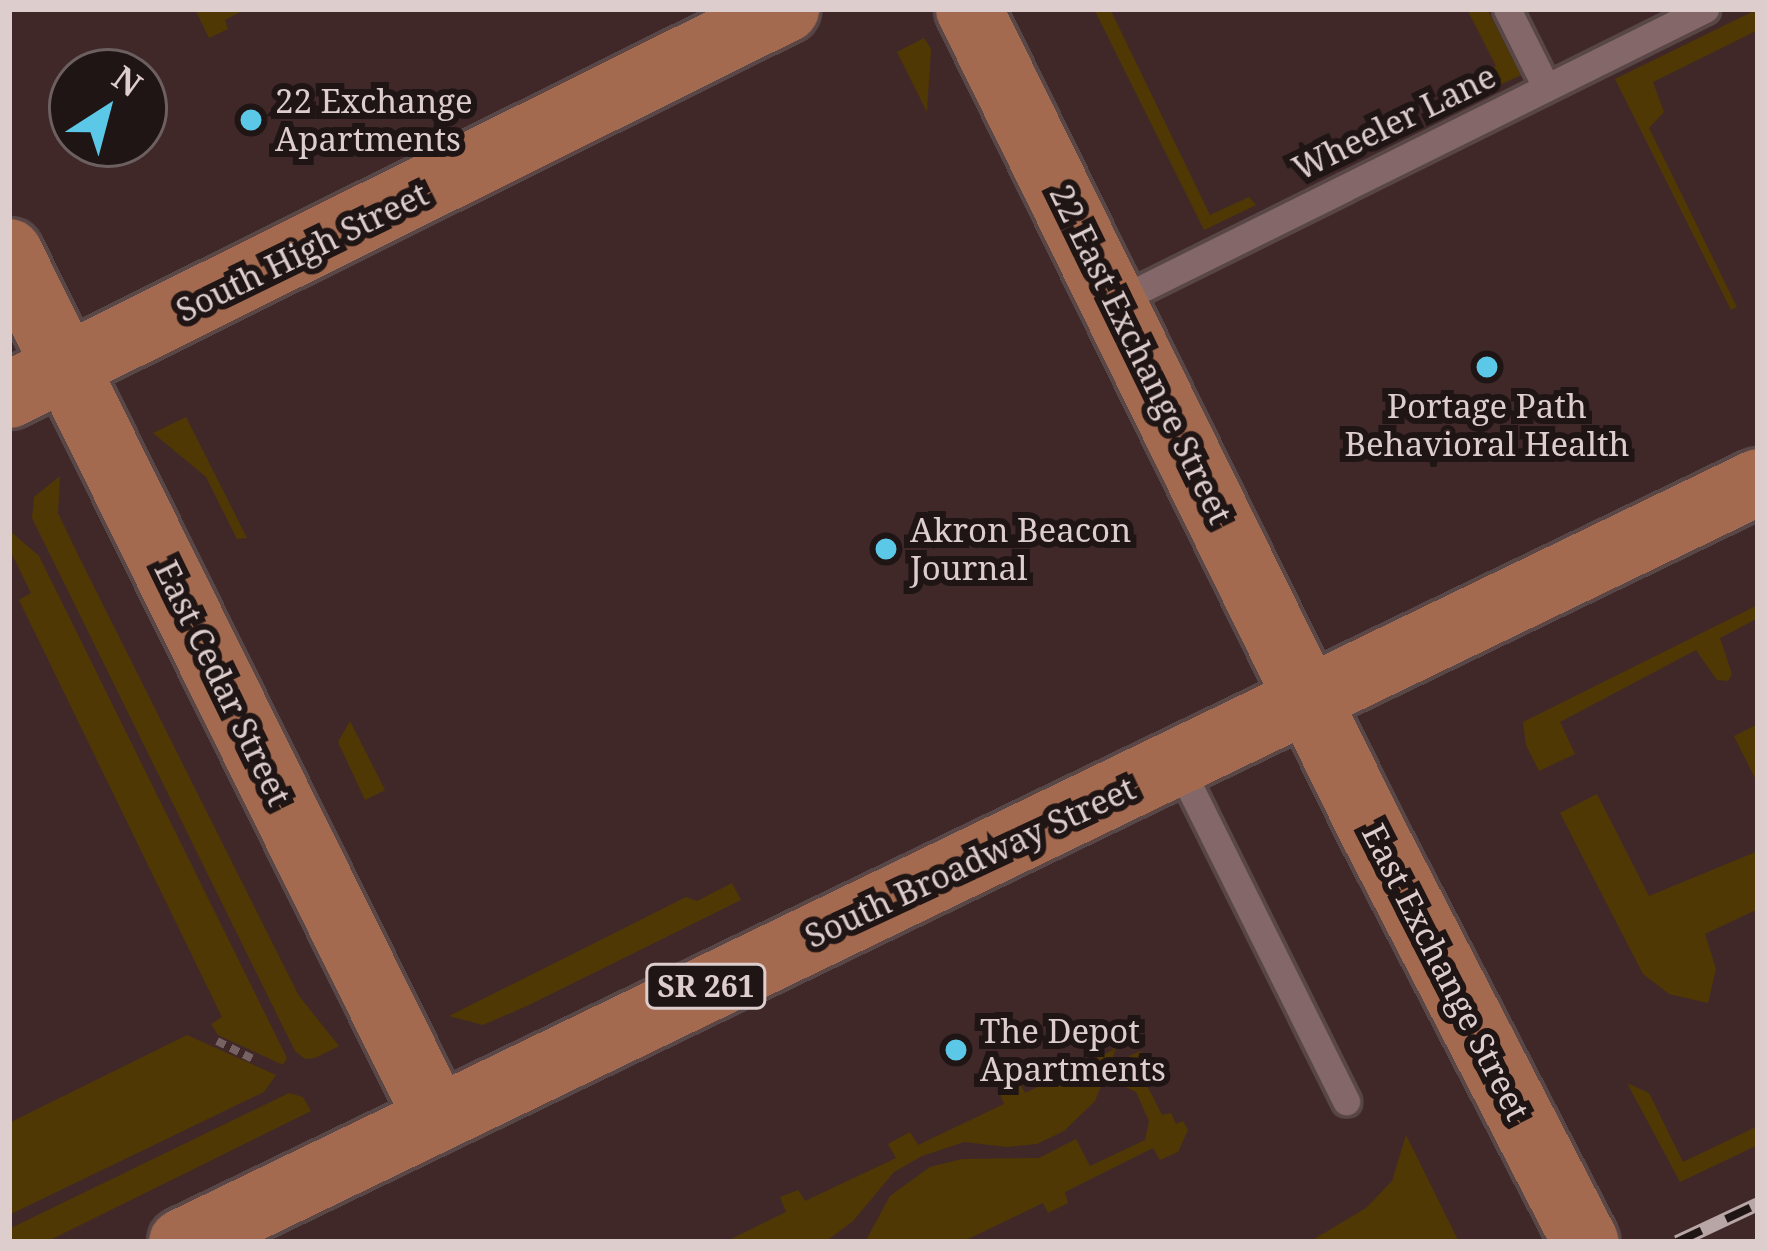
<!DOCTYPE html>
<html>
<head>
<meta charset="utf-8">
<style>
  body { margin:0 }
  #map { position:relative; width:1767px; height:1251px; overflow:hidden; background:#402829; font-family:"Noto Serif",serif }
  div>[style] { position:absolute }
  .green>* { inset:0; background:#4f3803 }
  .path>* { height:8px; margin-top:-4px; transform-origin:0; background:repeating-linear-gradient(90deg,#776263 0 9px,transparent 0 15px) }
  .roads { filter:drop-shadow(3px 0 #594646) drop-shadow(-3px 0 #594646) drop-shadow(0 3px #594646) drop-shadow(0 -3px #594646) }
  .service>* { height:27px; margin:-13.5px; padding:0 13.5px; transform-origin:13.5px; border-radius:13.5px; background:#846768 }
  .primary>* { height:66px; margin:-33px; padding:0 33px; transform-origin:33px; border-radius:33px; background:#a46a4f }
  .rail>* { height:14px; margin-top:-7px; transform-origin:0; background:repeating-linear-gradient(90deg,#201515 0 27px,#b8a6a6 0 54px); box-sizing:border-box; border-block:3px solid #b8a6a6 }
  .dots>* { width:33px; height:33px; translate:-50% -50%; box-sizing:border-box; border:6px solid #201515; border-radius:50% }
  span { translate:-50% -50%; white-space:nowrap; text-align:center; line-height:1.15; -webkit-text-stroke:12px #201515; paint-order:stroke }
  .shield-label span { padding:3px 9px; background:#201515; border:3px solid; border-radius:9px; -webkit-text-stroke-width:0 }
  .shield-label { font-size:30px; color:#ddcdcd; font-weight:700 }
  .poi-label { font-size:33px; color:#ddcdcd }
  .left { translate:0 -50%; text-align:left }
  .street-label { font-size:33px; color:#ddcdcd }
  .frame { position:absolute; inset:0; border:12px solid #ddcdcd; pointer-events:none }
  .north { position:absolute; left:48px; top:48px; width:120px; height:120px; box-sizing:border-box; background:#201515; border:3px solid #6c5f5f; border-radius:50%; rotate:36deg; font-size:33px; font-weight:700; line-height:48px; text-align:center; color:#ddcdcd }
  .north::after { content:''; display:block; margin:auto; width:42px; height:54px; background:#5ac8e6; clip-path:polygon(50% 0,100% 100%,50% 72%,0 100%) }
</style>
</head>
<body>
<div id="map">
  <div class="green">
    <div style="clip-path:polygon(195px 9px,246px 9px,225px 20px,228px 29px,209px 38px)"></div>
    <div style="clip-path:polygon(1094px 9px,1110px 9px,1210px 215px,1249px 197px,1256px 205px,1204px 230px)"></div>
    <div style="clip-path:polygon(1467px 9px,1487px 9px,1521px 75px,1465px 101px,1459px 94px,1464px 85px,1496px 66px)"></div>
    <div style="clip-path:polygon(1758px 9px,1758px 30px,1653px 82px,1664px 112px,1649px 128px,1737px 307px,1731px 310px,1615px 79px)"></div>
    <div style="clip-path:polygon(924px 38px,931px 49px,927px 112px,897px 52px)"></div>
    <div style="clip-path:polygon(1396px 123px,1403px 128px,1399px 134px,1316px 175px,1312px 172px,1313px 165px)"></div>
    <div style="clip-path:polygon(186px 417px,247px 538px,237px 539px,206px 477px,153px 433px)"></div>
    <div style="clip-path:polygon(60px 476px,58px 513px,81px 561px,299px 996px,339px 1046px,315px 1058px,305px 1059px,295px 1051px,32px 518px,34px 497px)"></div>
    <div style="clip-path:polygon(9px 530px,39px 556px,287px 1058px,283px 1065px,218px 1035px,211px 1024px,222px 1017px,19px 600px,31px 593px,9px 548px)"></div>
    <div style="clip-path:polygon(1758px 605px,1758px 618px,1720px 638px,1732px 674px,1728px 681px,1717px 680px,1696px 650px,1560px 722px,1575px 754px,1539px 771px,1526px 745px,1523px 722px)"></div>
    <div style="clip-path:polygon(350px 721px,385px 790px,365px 800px,338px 742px)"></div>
    <div style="clip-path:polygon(1758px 724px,1758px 784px,1734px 736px)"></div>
    <div style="clip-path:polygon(1597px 794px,1649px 896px,1758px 851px,1758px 909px,1705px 934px,1716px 969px,1708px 1003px,1669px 994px,1643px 974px,1560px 813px)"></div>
    <div style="clip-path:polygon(732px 883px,741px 900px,529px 1005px,483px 1025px,449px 1016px,686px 897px,697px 901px)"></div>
    <div style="clip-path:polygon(1128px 1025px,1134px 1036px,1118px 1044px,1095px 1101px,1064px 1131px,1037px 1144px,1007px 1147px,964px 1142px,922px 1156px,894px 1172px,853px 1221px,825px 1242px,725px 1242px,786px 1212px,780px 1197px,798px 1190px,805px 1201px,896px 1158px,888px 1144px,910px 1132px,918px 1145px,1004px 1104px,999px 1091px,1018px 1081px,1025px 1093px,1113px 1050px,1106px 1037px)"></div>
    <div style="clip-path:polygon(187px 1035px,276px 1075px,264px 1092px,9px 1215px,9px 1123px)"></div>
    <div style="clip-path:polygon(1141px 1051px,1146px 1060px,1137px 1066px,1162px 1115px,1171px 1113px,1176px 1124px,1183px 1121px,1188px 1130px,1178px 1152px,1160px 1160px,1153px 1148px,1065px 1192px,1068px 1203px,1048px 1213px,1043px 1203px,962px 1242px,865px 1242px,890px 1196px,930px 1167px,962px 1159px,1039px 1158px,1076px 1139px,1090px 1166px,1145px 1140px,1149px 1121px,1136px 1092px,1119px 1084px,1129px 1056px)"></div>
    <div style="clip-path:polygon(1627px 1083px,1649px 1093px,1683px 1162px,1758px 1126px,1758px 1145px,1680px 1182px)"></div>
    <div style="clip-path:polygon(289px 1093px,303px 1097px,311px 1111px,46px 1242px,9px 1242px,9px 1229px)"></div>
    <div style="clip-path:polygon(1406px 1135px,1459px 1242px,1309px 1242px,1366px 1208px,1392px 1181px)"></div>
  </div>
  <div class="path">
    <div style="left:217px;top:1041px;width:45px;rotate:26.6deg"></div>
  </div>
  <div class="roads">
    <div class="service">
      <div style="left:1507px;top:9px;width:87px;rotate:63.4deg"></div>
      <div style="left:1115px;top:302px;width:659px;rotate:-26.41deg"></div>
      <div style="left:1178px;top:764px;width:377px;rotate:63.5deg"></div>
    </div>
    <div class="primary">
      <div style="left:969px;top:9px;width:915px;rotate:63.86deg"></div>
      <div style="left:1372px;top:830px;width:464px;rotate:62.6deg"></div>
      <div style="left:9px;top:252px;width:964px;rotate:63.7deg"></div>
      <div style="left:9px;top:395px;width:868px;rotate:-26.42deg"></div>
      <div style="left:182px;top:1242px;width:1750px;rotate:-25.74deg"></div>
    </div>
  </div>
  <div class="rail">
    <div style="left:1677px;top:1242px;width:89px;rotate:-25.1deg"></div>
  </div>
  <div class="dots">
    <div style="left:251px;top:120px;background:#5ac8e6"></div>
    <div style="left:1487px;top:367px;background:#5ac8e6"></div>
    <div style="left:886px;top:549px;background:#5ac8e6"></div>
    <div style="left:956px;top:1050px;background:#5ac8e6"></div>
  </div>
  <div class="shield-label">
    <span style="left:706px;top:986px">SR 261</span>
  </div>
  <div class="poi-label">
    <span class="left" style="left:275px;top:120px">22 Exchange<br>Apartments</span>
    <span style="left:1487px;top:425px">Portage Path<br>Behavioral Health</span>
    <span class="left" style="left:910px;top:549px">Akron Beacon<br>Journal</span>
    <span class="left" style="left:980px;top:1050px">The Depot<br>Apartments</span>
  </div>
  <div class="street-label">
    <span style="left:1394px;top:122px;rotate:-26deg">Wheeler Lane</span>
    <span style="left:302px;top:252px;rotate:-26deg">South High Street</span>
    <span style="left:1141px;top:354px;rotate:64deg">22 East Exchange Street</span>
    <span style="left:223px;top:683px;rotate:64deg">East Cedar Street</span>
    <span style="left:970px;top:862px;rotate:-25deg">South Broadway Street</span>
    <span style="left:1446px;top:972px;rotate:63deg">East Exchange Street</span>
  </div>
  <div class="frame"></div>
  <div class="north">N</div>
</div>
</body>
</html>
